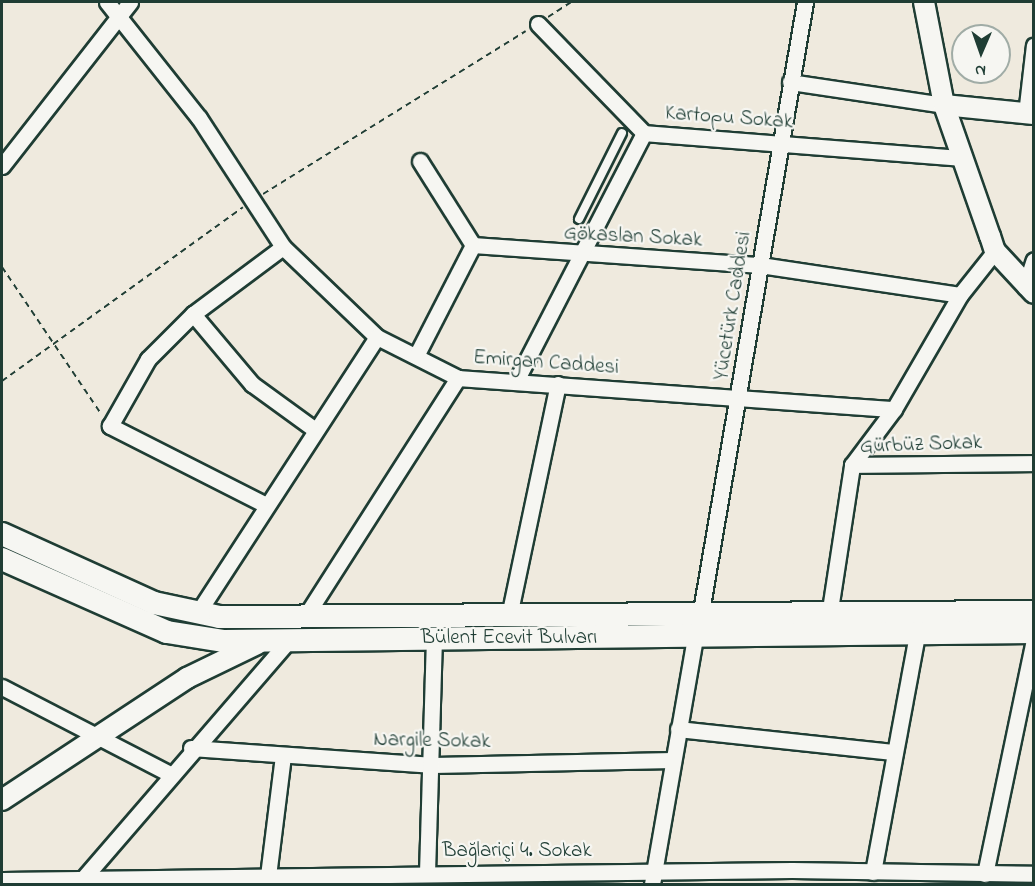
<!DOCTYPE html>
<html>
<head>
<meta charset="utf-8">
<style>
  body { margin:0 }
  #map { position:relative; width:1035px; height:886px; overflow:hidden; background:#efeade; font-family:"Indie Flower",sans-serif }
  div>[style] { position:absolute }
  .path>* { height:2px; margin-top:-1px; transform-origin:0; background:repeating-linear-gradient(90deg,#1f3d34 0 6px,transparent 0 10.5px) }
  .roads { filter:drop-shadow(2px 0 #1f3d34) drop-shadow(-2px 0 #1f3d34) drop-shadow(0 2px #1f3d34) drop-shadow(0 -2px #1f3d34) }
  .lane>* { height:8px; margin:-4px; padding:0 4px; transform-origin:4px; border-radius:4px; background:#f6f6f2 }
  .street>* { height:15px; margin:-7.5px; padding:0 7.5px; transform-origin:7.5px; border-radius:7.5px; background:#f6f6f2 }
  .secondary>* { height:20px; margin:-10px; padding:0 10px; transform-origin:10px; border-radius:10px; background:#f6f6f2 }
  .primary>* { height:22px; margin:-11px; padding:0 11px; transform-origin:11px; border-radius:11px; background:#f6f6f2 }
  span { translate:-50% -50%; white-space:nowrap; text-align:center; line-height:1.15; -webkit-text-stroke:4.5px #f6f6f2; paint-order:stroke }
  .street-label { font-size:21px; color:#1f3d34 }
  .frame { position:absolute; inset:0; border:3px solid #1f3d34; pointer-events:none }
  .north { position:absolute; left:951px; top:24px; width:60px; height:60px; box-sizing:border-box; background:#f6f6f2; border:2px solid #a0aca6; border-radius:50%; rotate:182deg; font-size:16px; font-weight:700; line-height:24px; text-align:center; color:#1f3d34 }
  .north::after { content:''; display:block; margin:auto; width:21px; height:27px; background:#1f3d34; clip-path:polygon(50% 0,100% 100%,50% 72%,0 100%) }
</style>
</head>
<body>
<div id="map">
  <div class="path">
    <div style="left:548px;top:17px;width:27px;rotate:-33deg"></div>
    <div style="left:263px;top:194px;width:309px;rotate:-31.8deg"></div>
    <div style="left:2px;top:267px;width:177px;rotate:56deg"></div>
    <div style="left:2px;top:381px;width:297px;rotate:-35.8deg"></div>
  </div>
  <div class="roads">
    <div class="lane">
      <div style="left:579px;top:219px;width:96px;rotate:-63.4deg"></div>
    </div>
    <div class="street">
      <div style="left:107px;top:2px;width:148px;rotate:51.6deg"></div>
      <div style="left:199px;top:118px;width:154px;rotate:56.9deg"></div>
      <div style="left:283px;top:247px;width:130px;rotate:43.8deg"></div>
      <div style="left:377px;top:337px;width:91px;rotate:26.8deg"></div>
      <div style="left:458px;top:378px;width:437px;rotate:4.1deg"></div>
      <div style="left:894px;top:409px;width:132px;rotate:-59.9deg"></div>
      <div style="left:960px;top:295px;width:56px;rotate:-51.5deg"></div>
      <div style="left:538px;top:24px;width:152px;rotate:45.8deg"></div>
      <div style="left:644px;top:133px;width:319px;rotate:4.5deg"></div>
      <div style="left:790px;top:82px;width:156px;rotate:8.5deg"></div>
      <div style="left:1026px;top:114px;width:69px;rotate:-83.4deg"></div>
      <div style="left:420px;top:161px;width:99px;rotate:57.8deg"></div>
      <div style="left:473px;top:245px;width:288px;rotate:4deg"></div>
      <div style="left:760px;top:265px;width:202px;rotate:8.5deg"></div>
      <div style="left:2px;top:166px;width:208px;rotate:-52deg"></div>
      <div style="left:1025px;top:287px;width:28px;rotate:-72deg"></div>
      <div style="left:193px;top:314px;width:112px;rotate:-36.7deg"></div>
      <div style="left:416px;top:356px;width:125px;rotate:-62.8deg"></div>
      <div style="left:516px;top:381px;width:279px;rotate:-62.7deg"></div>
      <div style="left:852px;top:465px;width:70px;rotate:-53.1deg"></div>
      <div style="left:264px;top:504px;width:173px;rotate:-153.1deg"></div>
      <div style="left:110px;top:426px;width:77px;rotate:-60.4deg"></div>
      <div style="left:148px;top:359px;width:64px;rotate:-45deg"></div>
      <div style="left:193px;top:314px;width:92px;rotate:49.9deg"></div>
      <div style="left:252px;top:384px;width:77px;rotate:36deg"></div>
      <div style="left:197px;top:614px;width:330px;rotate:-57deg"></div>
      <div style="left:509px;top:616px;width:237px;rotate:-78.1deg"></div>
      <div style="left:829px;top:616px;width:153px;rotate:-81.3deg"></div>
      <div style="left:852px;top:465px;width:182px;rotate:-0.6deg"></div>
      <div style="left:305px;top:617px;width:284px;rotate:-57.4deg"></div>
      <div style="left:700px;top:617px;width:624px;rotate:-80.31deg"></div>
      <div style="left:2px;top:687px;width:189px;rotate:27.4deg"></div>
      <div style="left:678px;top:729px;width:218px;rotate:6.1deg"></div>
      <div style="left:191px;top:748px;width:243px;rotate:4deg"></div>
      <div style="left:433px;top:765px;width:240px;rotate:-1.2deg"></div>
      <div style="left:873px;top:872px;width:242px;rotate:-79.5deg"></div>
      <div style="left:427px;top:873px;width:235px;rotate:-88.3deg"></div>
      <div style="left:985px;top:874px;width:240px;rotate:-78.2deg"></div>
      <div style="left:2px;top:880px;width:790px;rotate:-0.73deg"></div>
      <div style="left:792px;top:870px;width:242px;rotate:0.9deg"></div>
      <div style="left:81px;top:881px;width:317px;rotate:-49.2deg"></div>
      <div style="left:267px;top:884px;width:130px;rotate:-82.9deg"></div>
      <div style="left:652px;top:884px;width:251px;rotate:-80.1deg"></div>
    </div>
    <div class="secondary">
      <div style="left:924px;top:2px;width:105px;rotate:79deg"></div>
      <div style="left:944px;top:105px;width:139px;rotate:70.7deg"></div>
      <div style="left:990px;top:236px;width:16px;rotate:72deg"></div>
      <div style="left:995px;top:251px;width:57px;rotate:47.1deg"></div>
      <div style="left:944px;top:105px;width:90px;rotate:5.7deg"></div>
      <div style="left:2px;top:800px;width:222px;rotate:-33.4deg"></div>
      <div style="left:187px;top:678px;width:78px;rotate:-25.9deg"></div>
    </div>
    <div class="primary">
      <div style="left:2px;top:534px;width:167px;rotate:24.4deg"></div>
      <div style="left:154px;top:603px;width:67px;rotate:12deg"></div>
      <div style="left:220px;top:617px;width:814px;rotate:-0.35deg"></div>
      <div style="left:2px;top:559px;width:180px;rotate:23.9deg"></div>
      <div style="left:167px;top:632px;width:58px;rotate:9deg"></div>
      <div style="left:224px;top:641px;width:810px;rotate:-0.64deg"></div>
    </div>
  </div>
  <div class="street-label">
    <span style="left:729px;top:118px;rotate:4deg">Kartopu Sokak</span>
    <span style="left:633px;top:237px;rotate:3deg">Gökaslan Sokak</span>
    <span style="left:733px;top:306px;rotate:-81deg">Yücetürk Caddesi</span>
    <span style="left:546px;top:363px;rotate:4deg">Emirgan Caddesi</span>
    <span style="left:921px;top:445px;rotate:-2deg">Gürbüz Sokak</span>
    <span style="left:509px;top:638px">Bülent Ecevit Bulvarı</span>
    <span style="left:432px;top:741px;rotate:1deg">Nargile Sokak</span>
    <span style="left:517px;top:851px">Bağlariçi 4. Sokak</span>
  </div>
  <div class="frame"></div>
  <div class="north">N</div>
</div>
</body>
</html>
